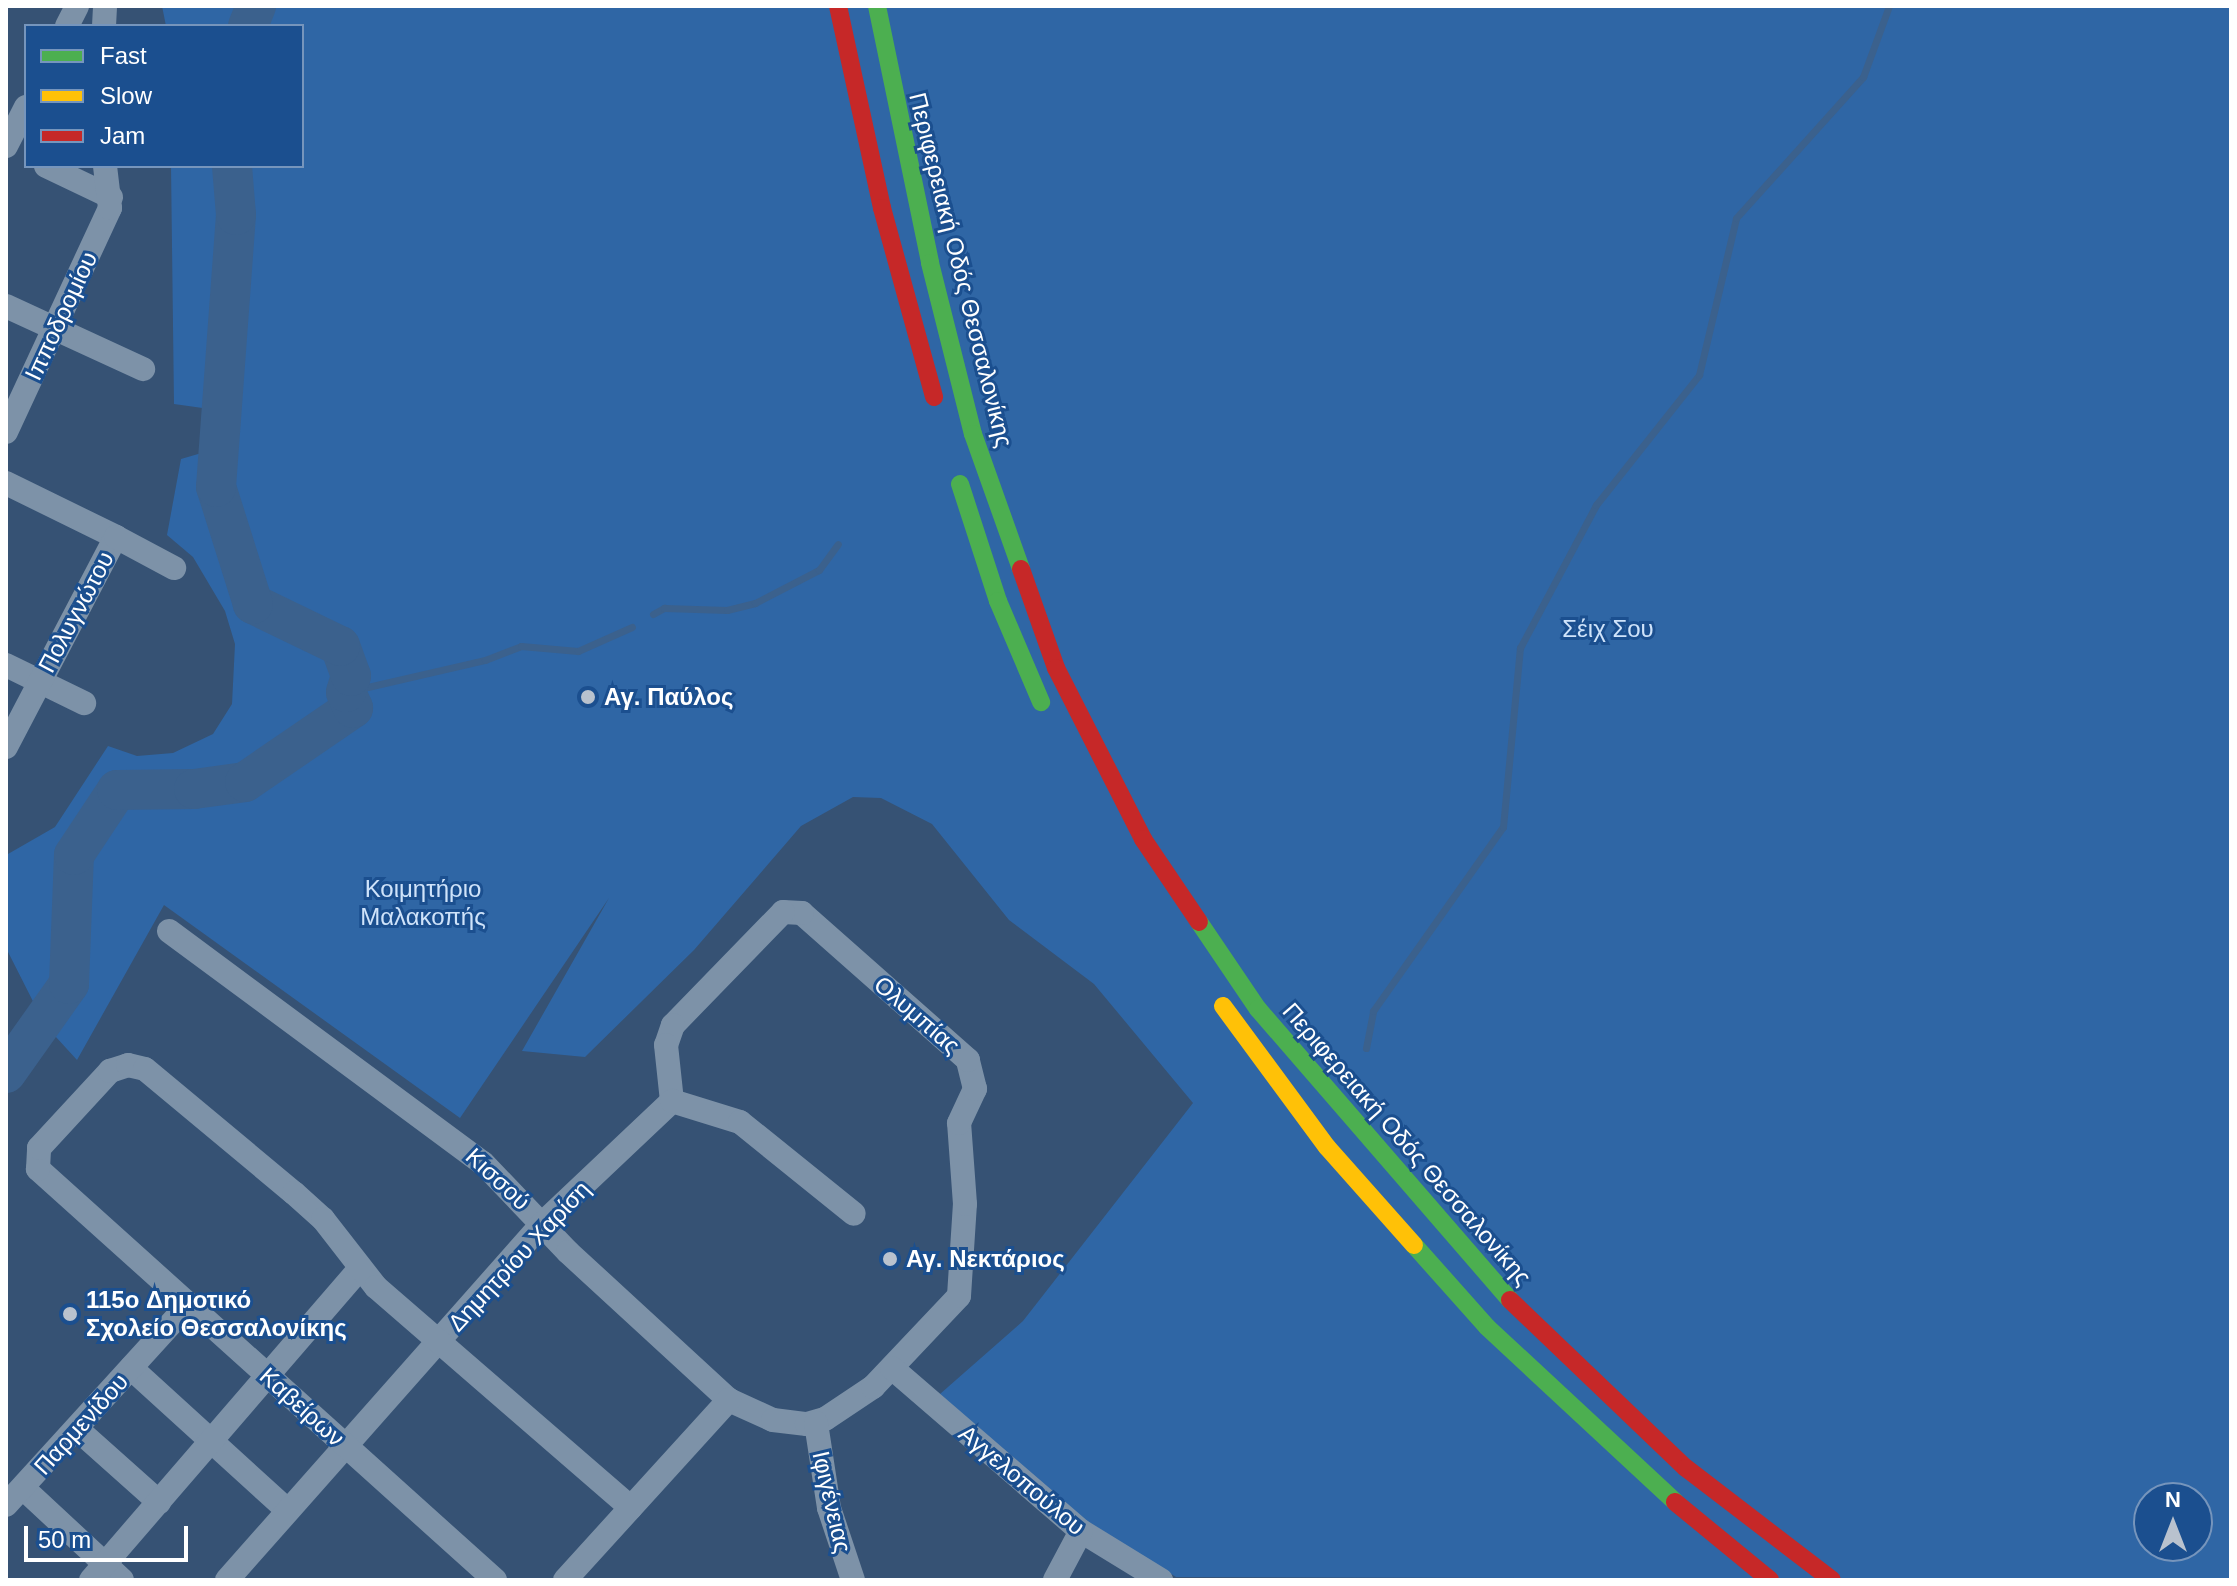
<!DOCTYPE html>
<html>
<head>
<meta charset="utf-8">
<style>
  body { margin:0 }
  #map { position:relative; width:2237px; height:1586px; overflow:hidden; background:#365274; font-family:Arial,sans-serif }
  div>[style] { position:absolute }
  .green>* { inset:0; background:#2f66a5 }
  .stream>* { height:7px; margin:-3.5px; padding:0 3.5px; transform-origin:3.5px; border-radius:3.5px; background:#3b618d }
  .river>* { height:40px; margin:-20px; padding:0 20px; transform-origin:20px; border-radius:20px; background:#3b618d }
  .street>* { height:24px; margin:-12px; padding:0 12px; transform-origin:12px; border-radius:12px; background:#7d92a8 }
  .fast>* { height:18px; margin:-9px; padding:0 9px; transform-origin:9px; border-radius:9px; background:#4caf50 }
  .slow>* { height:18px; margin:-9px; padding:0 9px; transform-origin:9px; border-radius:9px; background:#ffc107 }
  .jam>* { height:18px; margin:-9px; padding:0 9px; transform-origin:9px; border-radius:9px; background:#c62828 }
  .dots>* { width:22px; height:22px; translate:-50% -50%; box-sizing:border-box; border:4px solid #1b4f8f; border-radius:50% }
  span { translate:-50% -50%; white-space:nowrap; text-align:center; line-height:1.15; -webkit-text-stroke:6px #1b4f8f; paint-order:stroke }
  .street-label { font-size:24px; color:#fff }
  .park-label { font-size:24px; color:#cfe3fa }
  .poi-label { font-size:24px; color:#fff; font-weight:700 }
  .left { translate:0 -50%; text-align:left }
  .frame { position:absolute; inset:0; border:8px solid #fff; pointer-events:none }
  .legend { position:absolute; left:24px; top:24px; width:280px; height:144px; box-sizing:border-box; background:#1b4f8f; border:2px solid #7695bc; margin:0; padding:10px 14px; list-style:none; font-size:24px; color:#fff }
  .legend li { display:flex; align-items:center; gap:16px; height:40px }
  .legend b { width:40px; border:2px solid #7695bc }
  .north { position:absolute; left:2133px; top:1482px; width:80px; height:80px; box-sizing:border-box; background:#1b4f8f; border:2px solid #7695bc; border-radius:50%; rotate:0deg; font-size:22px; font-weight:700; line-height:32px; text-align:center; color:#fff }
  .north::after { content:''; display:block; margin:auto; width:28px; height:36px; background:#b9c2ce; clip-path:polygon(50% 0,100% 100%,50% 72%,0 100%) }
  .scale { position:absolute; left:24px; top:1526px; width:164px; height:36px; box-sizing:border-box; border:4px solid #fff; border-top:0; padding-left:10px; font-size:24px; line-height:28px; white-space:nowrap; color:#fff; -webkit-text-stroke:6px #1b4f8f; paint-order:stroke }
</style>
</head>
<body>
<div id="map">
  <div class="green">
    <div style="clip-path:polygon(evenodd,162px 6px,2231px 6px,2231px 1580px,1176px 1577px,1074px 1513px,940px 1394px,1023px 1321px,1193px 1103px,1094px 984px,1009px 920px,932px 824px,881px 798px,853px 797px,801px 826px,694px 950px,585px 1057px,522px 1051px,609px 898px,460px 1118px,164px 905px,77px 1060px,45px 1025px,6px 948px,8px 854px,55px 827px,108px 746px,137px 756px,173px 753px,213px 734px,232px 704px,235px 644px,225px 611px,193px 557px,167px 535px,181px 459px,205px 452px,231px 412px,174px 404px,171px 166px,302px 166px,302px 26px,166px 26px,162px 6px,2149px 1498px,2197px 1498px,2197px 1546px,2149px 1546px,2149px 1498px)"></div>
  </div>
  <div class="stream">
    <div style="left:653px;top:614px;width:13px;rotate:-29deg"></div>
    <div style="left:664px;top:608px;width:63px;rotate:1.8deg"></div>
    <div style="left:727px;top:610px;width:29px;rotate:-14deg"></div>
    <div style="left:755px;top:603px;width:72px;rotate:-27.3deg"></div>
    <div style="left:819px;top:570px;width:32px;rotate:-54deg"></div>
    <div style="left:346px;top:692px;width:143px;rotate:-13deg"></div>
    <div style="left:485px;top:660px;width:39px;rotate:-21deg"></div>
    <div style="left:521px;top:646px;width:57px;rotate:5deg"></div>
    <div style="left:578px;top:651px;width:59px;rotate:-24deg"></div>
    <div style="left:1366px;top:1048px;width:38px;rotate:-79deg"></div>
    <div style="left:1373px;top:1011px;width:225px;rotate:-54.8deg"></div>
    <div style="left:1503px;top:827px;width:180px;rotate:-84.6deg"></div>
    <div style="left:1520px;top:648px;width:162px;rotate:-62deg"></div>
    <div style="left:1596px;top:505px;width:166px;rotate:-51.6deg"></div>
    <div style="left:1699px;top:375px;width:161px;rotate:-76.7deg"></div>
    <div style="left:1736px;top:218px;width:190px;rotate:-48deg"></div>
    <div style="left:1863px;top:77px;width:76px;rotate:-69.9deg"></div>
  </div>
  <div class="river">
    <div style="left:248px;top:26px;width:22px;rotate:-68deg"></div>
    <div style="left:6px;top:1073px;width:109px;rotate:-54.7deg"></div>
    <div style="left:69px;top:984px;width:129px;rotate:-87.8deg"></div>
    <div style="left:74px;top:855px;width:78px;rotate:-56.5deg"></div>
    <div style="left:117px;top:790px;width:77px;rotate:-0.7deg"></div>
    <div style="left:194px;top:789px;width:51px;rotate:-7.8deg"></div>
    <div style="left:245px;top:782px;width:131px;rotate:-34.4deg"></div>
    <div style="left:353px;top:708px;width:17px;rotate:-114deg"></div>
    <div style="left:346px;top:692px;width:17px;rotate:-73deg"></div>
    <div style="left:351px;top:676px;width:32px;rotate:-110deg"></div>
    <div style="left:340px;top:646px;width:97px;rotate:-154.2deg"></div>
    <div style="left:253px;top:604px;width:123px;rotate:-107.5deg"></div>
    <div style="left:216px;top:487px;width:273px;rotate:-85.8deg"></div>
    <div style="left:236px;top:215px;width:49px;rotate:-94.7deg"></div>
  </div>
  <div class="street">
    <div style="left:67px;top:26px;width:22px;rotate:-63deg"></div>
    <div style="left:104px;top:26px;width:20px;rotate:-87deg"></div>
    <div style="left:6px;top:146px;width:44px;rotate:-62.9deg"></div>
    <div style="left:46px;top:166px;width:72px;rotate:25.5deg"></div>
    <div style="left:6px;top:306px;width:151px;rotate:24.7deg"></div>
    <div style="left:6px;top:432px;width:247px;rotate:-65.1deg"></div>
    <div style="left:110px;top:208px;width:42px;rotate:-96.8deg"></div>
    <div style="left:6px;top:483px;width:123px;rotate:26.1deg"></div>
    <div style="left:6px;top:665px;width:87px;rotate:26deg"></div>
    <div style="left:6px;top:747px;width:237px;rotate:-62.4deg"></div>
    <div style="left:116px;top:537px;width:66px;rotate:28.1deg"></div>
    <div style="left:169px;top:931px;width:390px;rotate:36.5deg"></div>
    <div style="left:483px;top:1163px;width:123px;rotate:46.3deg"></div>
    <div style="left:568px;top:1252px;width:219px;rotate:42.6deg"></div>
    <div style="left:729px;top:1400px;width:48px;rotate:24.4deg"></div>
    <div style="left:773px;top:1420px;width:34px;rotate:7deg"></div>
    <div style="left:807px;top:1424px;width:19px;rotate:-16deg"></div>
    <div style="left:825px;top:1419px;width:58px;rotate:-33.7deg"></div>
    <div style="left:873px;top:1387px;width:125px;rotate:-46.6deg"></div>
    <div style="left:959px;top:1296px;width:92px;rotate:-86.3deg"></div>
    <div style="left:965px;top:1204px;width:81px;rotate:-94.2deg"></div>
    <div style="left:959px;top:1123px;width:38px;rotate:-65deg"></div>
    <div style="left:975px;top:1089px;width:30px;rotate:-104deg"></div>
    <div style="left:968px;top:1060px;width:222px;rotate:-138.5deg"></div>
    <div style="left:802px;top:913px;width:19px;rotate:-177deg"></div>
    <div style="left:783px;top:912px;width:158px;rotate:134.2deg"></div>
    <div style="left:673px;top:1025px;width:21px;rotate:109deg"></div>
    <div style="left:666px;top:1045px;width:56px;rotate:83.9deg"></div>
    <div style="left:131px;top:1368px;width:212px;rotate:42.3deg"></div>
    <div style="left:892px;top:1368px;width:250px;rotate:40.8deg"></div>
    <div style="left:1081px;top:1531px;width:94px;rotate:31.5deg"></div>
    <div style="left:816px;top:1423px;width:86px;rotate:81.3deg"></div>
    <div style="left:829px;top:1508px;width:76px;rotate:71.6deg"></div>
    <div style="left:77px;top:1429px;width:110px;rotate:41.7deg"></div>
    <div style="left:23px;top:1488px;width:135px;rotate:42.9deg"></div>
    <div style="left:6px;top:1505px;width:269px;rotate:-47.7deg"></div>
    <div style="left:91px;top:1580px;width:412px;rotate:-49.2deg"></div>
    <div style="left:227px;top:1580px;width:477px;rotate:-48.5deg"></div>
    <div style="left:543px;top:1223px;width:178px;rotate:-43.4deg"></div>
    <div style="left:672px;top:1101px;width:71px;rotate:17.2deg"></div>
    <div style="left:740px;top:1122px;width:146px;rotate:38.9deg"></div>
    <div style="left:495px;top:1580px;width:615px;rotate:-138.03deg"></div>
    <div style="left:38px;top:1169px;width:21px;rotate:-87deg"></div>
    <div style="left:39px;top:1148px;width:105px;rotate:-47.3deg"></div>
    <div style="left:110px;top:1071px;width:19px;rotate:-18deg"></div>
    <div style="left:128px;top:1065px;width:17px;rotate:13deg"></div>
    <div style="left:145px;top:1069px;width:194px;rotate:39.8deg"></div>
    <div style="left:294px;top:1193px;width:39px;rotate:42deg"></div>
    <div style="left:323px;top:1219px;width:86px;rotate:52.1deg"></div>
    <div style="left:376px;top:1287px;width:337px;rotate:40.9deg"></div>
    <div style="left:565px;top:1580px;width:244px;rotate:-47.7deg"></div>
    <div style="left:1055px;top:1580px;width:55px;rotate:-62deg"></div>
  </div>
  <div class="fast">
    <div style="left:877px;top:6px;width:262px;rotate:78.3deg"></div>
    <div style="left:930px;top:263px;width:176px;rotate:75.9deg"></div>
    <div style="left:973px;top:434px;width:143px;rotate:70.4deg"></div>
    <div style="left:960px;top:484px;width:123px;rotate:72deg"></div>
    <div style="left:998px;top:601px;width:110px;rotate:66.9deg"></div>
    <div style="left:1199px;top:922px;width:105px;rotate:55.9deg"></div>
    <div style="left:1258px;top:1009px;width:385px;rotate:49.1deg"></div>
    <div style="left:1414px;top:1245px;width:110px;rotate:48.3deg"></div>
    <div style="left:1487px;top:1327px;width:257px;rotate:42.9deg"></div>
  </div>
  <div class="slow">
    <div style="left:1223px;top:1006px;width:175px;rotate:53.6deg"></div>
    <div style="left:1327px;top:1147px;width:131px;rotate:48.4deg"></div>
  </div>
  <div class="jam">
    <div style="left:838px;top:6px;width:207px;rotate:77.7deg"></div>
    <div style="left:882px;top:208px;width:196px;rotate:74.6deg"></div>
    <div style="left:1021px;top:569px;width:105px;rotate:70.5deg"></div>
    <div style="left:1056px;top:668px;width:192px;rotate:63deg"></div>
    <div style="left:1143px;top:839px;width:100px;rotate:56deg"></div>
    <div style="left:1510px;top:1300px;width:243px;rotate:43.7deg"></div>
    <div style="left:1686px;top:1468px;width:184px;rotate:37.5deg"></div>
    <div style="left:1675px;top:1502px;width:123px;rotate:39.4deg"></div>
  </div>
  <div class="dots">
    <div style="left:588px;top:697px;background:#b9c2ce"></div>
    <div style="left:890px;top:1259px;background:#b9c2ce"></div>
    <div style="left:70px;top:1314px;background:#b9c2ce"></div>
  </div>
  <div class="street-label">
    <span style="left:961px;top:270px;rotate:76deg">Περιφερειακή Οδός Θεσσαλονίκης</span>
    <span style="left:61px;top:316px;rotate:-65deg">Ιπποδρομίου</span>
    <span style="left:76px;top:612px;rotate:-62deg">Πολυγνώτου</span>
    <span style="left:917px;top:1015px;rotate:41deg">Ολυμπίας</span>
    <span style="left:1407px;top:1144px;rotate:49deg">Περιφερειακή Οδός Θεσσαλονίκης</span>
    <span style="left:498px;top:1179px;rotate:43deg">Κισσού</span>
    <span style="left:519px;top:1256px;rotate:-47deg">Δημητρίου Χαρίση</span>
    <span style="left:302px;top:1407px;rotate:42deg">Καβείρων</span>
    <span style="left:81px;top:1424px;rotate:-48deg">Παρμενίδου</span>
    <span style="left:1022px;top:1480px;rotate:40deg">Αγγελοπούλου</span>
    <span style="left:832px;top:1502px;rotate:77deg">Ιφιγένειας</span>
  </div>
  <div class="park-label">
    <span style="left:1608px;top:629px">Σέιχ Σου</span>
    <span style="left:423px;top:903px">Κοιμητήριο<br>Μαλακοπής</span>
  </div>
  <div class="poi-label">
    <span class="left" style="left:604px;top:697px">Αγ. Παύλος</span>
    <span class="left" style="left:906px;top:1259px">Αγ. Νεκτάριος</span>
    <span class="left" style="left:86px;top:1314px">115o Δημοτικό<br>Σχολείο Θεσσαλονίκης</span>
  </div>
  <div class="frame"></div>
  <ul class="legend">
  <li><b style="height:10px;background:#4caf50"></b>Fast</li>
  <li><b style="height:10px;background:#ffc107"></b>Slow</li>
  <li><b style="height:10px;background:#c62828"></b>Jam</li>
  </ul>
  <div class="north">N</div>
  <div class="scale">50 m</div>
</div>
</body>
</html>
